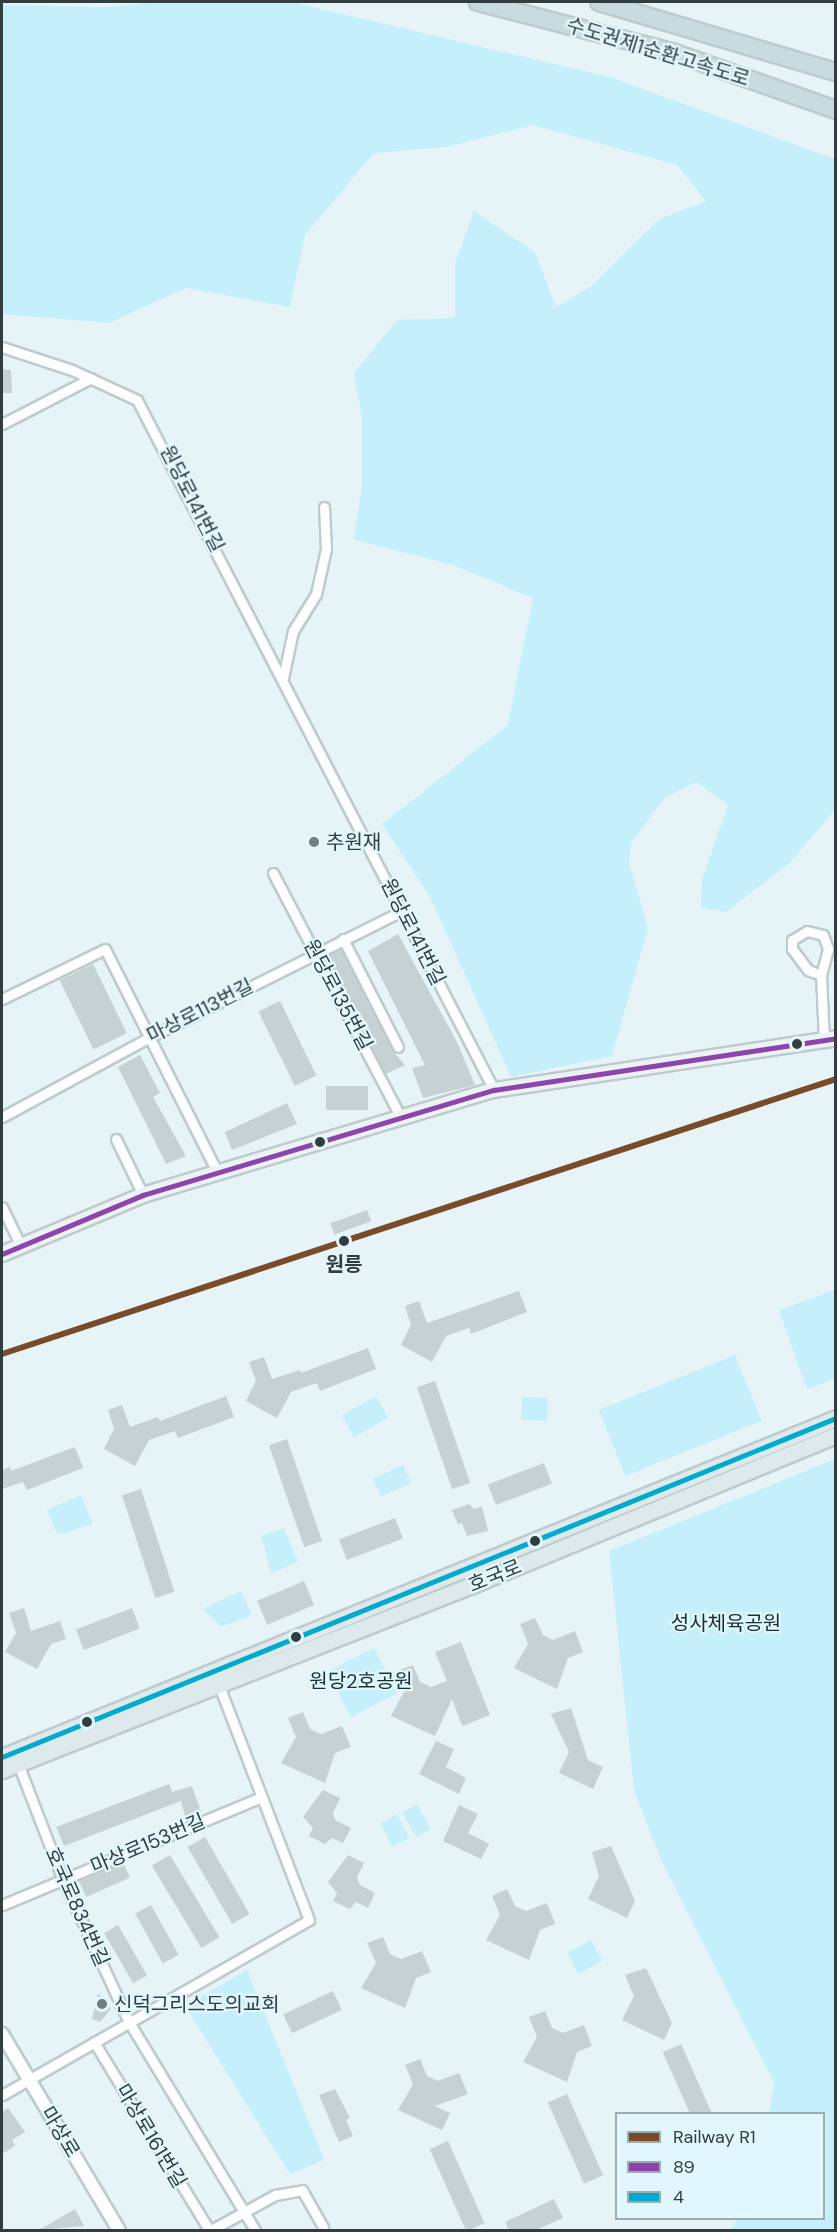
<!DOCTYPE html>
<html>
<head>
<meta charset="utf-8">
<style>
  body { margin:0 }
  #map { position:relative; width:837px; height:2232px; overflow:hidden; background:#e7f4f7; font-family:"DM Sans","Noto Sans KR",sans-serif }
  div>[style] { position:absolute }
  .green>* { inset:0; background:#c5f0fb; transform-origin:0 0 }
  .building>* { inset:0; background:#c6d1d4; transform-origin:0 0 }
  .roads { filter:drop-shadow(2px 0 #bfcacd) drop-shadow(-2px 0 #bfcacd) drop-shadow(0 2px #bfcacd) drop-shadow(0 -2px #bfcacd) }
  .minor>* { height:9px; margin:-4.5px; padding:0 4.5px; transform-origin:4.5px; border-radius:4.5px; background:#fbfdfe }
  .tertiary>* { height:12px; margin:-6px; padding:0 6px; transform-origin:6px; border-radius:6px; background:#fbfdfe }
  .secondary>* { height:14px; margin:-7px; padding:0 7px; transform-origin:7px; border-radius:7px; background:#ecf3f4 }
  .primary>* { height:15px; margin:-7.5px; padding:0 7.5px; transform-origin:7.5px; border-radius:7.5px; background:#dee9ec }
  .motorway>* { height:16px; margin:-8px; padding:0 8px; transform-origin:8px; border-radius:8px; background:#cadbdf }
  .bus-1>* { height:4.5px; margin:-2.25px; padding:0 2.25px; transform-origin:2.25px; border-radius:2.25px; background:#8e44ad }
  .bus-2>* { height:4.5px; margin:-2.25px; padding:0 2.25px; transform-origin:2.25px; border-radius:2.25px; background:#00a9ce }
  .rail-1>* { height:6px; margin:-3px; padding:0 3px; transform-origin:3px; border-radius:3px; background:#7a4b2a }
  .dots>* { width:16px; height:16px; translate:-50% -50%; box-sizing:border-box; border:3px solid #e1f7fd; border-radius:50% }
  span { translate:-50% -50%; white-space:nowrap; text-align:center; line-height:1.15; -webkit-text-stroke:4.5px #e1f7fd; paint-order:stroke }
  .street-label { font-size:20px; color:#323d40 }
  .poi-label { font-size:20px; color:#323d40 }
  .left { translate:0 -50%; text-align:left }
  .stop-label { font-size:20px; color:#323d40; font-weight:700 }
  .park-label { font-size:20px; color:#182f34 }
  .frame { position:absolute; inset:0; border:3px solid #323d40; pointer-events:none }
  .legend { position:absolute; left:615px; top:2112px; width:210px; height:108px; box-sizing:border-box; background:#e1f7fd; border:2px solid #9badb1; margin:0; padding:8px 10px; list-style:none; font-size:18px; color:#323d40 }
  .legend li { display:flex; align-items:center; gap:12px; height:30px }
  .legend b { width:30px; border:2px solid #9badb1 }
</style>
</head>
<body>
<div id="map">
  <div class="green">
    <div style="clip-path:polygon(157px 2px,292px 2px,610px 77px,835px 159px,835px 809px,791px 862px,726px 912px,701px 908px,702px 879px,728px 805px,696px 782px,665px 797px,631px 843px,629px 862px,648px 929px,612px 1056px,511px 1077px,430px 897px,382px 824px,508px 725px,533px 598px,453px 565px,354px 540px,362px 486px,362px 419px,354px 373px,397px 320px,455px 318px,455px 264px,474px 211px,535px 252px,556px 307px,590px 287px,659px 219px,706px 201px,677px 165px,533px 125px,446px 147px,374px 153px,305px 235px,290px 307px,186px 288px,109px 323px,2px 314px,2px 5px,106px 7px)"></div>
    <div style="clip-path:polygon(835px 1290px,835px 1379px,807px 1389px,779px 1310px)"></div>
    <div style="left:735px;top:1355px;width:71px;height:147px;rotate:68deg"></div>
    <div style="left:376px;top:1396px;width:25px;height:39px;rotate:61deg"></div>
    <div style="left:522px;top:1397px;width:26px;height:23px;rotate:2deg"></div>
    <div style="clip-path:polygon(835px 1459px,835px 2230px,730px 2230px,738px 2219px,824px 2218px,824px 2114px,769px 2113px,774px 2083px,661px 1860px,634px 1790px,609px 1551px)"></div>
    <div style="left:403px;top:1465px;width:20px;height:33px;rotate:66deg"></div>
    <div style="clip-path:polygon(81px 1495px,93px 1524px,57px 1535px,47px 1510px)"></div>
    <div style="clip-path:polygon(284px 1528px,298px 1562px,271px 1573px,261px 1536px)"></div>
    <div style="clip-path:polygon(241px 1591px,252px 1615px,221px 1627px,203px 1609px)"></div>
    <div style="left:374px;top:1648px;width:51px;height:52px;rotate:63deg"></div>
    <div style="left:417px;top:1804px;width:29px;height:17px;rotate:61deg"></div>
    <div style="left:397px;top:1814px;width:27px;height:19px;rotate:63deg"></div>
    <div style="left:591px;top:1940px;width:24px;height:27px;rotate:62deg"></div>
    <div style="clip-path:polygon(247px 1970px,324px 2160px,290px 2174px,185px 2006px)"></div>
  </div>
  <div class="building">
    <div style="clip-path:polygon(2px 369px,11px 370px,12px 393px,2px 393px)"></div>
    <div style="clip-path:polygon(398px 934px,457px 1042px,475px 1085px,423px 1098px,412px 1068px,425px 1065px,368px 951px)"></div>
    <div style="clip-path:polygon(341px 949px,392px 1050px,405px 1065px,386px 1074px,325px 957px)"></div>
    <div style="left:93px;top:964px;width:77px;height:37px;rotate:64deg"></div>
    <div style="left:280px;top:1001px;width:83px;height:24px;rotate:64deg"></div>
    <div style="clip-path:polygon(140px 1055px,160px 1093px,153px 1097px,186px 1156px,166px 1164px,118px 1067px)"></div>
    <div style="left:368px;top:1086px;width:24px;height:42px;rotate:90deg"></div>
    <div style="clip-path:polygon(287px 1103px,297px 1124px,232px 1150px,225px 1132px)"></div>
    <div style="left:367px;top:1210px;width:12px;height:39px;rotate:70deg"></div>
    <div style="clip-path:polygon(519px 1291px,527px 1312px,471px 1334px,469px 1328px,446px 1336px,432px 1362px,401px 1345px,411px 1325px,405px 1306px,419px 1301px,427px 1323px)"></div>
    <div style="clip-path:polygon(368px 1348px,376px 1369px,320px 1391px,317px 1383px,291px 1392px,277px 1418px,246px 1401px,256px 1381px,249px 1362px,264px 1357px,272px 1379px,300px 1370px,301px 1373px)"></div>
    <div style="left:435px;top:1381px;width:108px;height:19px;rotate:71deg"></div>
    <div style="clip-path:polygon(226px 1396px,234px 1417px,178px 1438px,175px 1431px,149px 1440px,135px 1466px,104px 1449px,114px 1429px,108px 1410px,122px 1405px,130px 1427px,158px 1417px,160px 1421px)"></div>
    <div style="left:287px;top:1439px;width:108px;height:19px;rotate:71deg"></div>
    <div style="clip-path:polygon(75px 1447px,83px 1468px,27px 1490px,23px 1482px,2px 1489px,2px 1470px,10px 1467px,11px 1471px)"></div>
    <div style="left:544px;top:1463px;width:22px;height:60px;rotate:69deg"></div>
    <div style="left:141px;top:1489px;width:108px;height:20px;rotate:72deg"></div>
    <div style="clip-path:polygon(469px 1504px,474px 1509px,482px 1506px,488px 1531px,467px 1536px,462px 1523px,458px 1524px,452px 1510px)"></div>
    <div style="left:395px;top:1518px;width:22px;height:60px;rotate:69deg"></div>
    <div style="left:304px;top:1581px;width:26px;height:51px;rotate:67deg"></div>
    <div style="clip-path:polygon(24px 1608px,31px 1631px,60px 1621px,66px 1639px,51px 1644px,37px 1669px,5px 1652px,16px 1633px,9px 1613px)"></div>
    <div style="left:132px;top:1608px;width:22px;height:60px;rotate:69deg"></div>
    <div style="clip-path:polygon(535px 1618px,543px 1635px,553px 1640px,575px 1631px,583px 1652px,568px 1658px,557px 1689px,514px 1668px,528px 1644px,520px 1624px)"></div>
    <div style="clip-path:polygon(461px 1642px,490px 1715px,462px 1726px,452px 1699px,435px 1736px,391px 1716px,405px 1690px,397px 1671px,413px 1665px,420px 1682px,431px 1687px,447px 1681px,435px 1652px)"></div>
    <div style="clip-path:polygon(571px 1708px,588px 1760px,603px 1767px,593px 1789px,559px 1773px,569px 1752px,551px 1714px)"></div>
    <div style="clip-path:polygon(303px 1712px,310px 1729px,321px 1734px,342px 1726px,351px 1747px,335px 1753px,325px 1783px,281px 1763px,296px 1737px,288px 1718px)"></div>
    <div style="clip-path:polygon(436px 1741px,454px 1749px,446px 1767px,466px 1778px,459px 1794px,419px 1774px)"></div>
    <div style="clip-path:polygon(169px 1784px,172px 1792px,192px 1786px,201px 1812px,185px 1816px,181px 1801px,64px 1846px,56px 1827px)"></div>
    <div style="clip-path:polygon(323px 1790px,340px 1798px,333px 1813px,335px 1820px,351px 1828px,343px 1843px,332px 1838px,325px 1844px,309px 1836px,313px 1828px,303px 1817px)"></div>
    <div style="clip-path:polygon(459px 1805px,478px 1814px,468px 1833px,489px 1844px,481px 1859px,443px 1841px)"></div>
    <div style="left:205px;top:1837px;width:89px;height:20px;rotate:60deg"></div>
    <div style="clip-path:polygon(611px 1846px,635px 1901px,627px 1918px,588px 1899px,599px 1876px,592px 1852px)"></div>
    <div style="left:170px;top:1855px;width:96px;height:21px;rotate:59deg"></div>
    <div style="clip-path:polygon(348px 1855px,364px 1863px,357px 1877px,360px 1885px,375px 1893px,368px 1908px,356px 1902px,350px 1909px,333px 1901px,337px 1893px,328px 1882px)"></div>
    <div style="left:123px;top:1862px;width:17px;height:48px;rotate:66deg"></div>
    <div style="clip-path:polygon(507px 1889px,515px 1906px,526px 1911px,547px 1903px,555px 1924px,540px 1930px,529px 1960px,486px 1940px,500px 1915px,492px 1896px)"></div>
    <div style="left:151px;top:1905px;width:57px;height:18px;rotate:61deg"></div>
    <div style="left:118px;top:1925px;width:58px;height:16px;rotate:60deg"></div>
    <div style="clip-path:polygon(383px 1937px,390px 1954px,401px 1959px,422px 1951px,431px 1972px,416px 1978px,405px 2008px,361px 1988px,376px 1963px,367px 1943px)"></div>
    <div style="clip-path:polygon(646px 1968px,672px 2023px,664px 2040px,622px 2020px,634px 1996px,625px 1975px)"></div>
    <div style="left:333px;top:1991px;width:21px;height:55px;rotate:65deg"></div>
    <div style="clip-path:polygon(98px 1994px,106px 1998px,111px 2009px,100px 2022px,92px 2019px)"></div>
    <div style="clip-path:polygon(545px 2011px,552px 2028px,563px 2033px,584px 2025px,592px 2046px,577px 2052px,567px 2082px,523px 2062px,537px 2037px,529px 2017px)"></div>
    <div style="left:681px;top:2044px;width:77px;height:20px;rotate:66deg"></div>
    <div style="clip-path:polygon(420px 2059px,427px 2076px,438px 2081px,459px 2073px,468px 2094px,435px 2106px,450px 2113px,442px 2130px,398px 2110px,413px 2084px,405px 2065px)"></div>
    <div style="clip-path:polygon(335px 2089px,350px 2118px,346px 2120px,353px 2136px,339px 2142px,319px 2095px)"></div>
    <div style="left:567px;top:2094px;width:89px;height:21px;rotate:66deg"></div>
    <div style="clip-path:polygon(8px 2108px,25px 2132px,12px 2140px,15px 2146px,2px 2154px,2px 2112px)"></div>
    <div style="left:448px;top:2141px;width:90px;height:20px;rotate:66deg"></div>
    <div style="clip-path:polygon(554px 2199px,563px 2218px,536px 2230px,509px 2230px,505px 2222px)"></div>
    <div style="clip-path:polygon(75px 2209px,84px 2226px,39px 2230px)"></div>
  </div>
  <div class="roads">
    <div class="minor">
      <div style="left:2px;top:347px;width:74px;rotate:18.2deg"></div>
      <div style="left:72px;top:370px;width:72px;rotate:24.8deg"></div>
      <div style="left:137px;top:400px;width:777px;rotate:62.64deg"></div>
      <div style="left:2px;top:424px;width:100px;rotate:-27.3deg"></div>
      <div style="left:283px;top:678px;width:48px;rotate:-78deg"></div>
      <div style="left:293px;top:631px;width:44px;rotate:-58.1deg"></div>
      <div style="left:316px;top:594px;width:46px;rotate:-77.5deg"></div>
      <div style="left:326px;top:549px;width:42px;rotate:-92.7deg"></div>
      <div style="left:273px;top:873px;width:276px;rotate:62.4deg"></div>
      <div style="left:343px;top:939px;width:121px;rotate:63deg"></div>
      <div style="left:821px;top:975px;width:14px;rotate:-159deg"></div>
      <div style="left:808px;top:970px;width:26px;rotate:-127deg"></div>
      <div style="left:792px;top:949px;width:9px;rotate:-90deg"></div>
      <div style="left:792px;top:940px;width:17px;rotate:-31deg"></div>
      <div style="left:807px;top:931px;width:16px;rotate:14deg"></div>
      <div style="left:823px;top:935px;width:15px;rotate:70deg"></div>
      <div style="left:828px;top:949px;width:27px;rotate:105deg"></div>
      <div style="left:821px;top:975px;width:65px;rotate:87.4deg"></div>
      <div style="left:2px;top:999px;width:114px;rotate:-25.9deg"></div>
      <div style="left:105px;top:949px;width:252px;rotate:63.3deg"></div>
      <div style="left:2px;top:1117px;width:168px;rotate:-28.4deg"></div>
      <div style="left:150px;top:1037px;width:282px;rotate:-26.6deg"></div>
      <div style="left:116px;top:1139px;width:62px;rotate:64.3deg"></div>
      <div style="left:2px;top:1207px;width:41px;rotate:64.1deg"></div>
      <div style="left:17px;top:1761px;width:128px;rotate:68.9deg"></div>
      <div style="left:63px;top:1880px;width:157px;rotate:65.1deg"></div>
      <div style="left:129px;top:2022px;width:243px;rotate:58.8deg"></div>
      <div style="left:2px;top:1905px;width:281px;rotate:-22.6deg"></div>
      <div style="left:94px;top:2042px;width:220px;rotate:58.5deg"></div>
      <div style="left:2px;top:2095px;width:353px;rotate:-29.7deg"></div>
      <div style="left:309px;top:1920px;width:252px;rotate:-111deg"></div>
      <div style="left:211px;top:2230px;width:73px;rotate:-28.7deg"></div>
      <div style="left:275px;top:2195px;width:27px;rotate:-10deg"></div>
      <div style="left:302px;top:2190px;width:43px;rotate:60.4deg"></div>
    </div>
    <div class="tertiary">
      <div style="left:2px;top:2034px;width:228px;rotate:59.2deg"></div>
    </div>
    <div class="secondary">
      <div style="left:2px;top:1254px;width:153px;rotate:-22.7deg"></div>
      <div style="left:143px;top:1195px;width:366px;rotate:-16.7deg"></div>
      <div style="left:494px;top:1090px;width:346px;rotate:-8.6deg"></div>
    </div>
    <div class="primary">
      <div style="left:2px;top:1757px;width:900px;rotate:-22.12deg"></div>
      <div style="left:2px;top:1770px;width:505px;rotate:-21.49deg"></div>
      <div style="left:472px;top:1585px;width:394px;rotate:-22.4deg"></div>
    </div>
    <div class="motorway">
      <div style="left:478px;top:2px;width:200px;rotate:14.5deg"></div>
      <div style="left:672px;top:52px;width:174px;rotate:19.5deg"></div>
      <div style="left:599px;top:2px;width:247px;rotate:16.5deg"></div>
    </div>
  </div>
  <div class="bus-1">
    <div style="left:2px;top:1254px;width:153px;rotate:-22.7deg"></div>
    <div style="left:143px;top:1195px;width:366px;rotate:-16.7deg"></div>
    <div style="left:494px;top:1090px;width:346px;rotate:-8.6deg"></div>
  </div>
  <div class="bus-2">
    <div style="left:2px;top:1757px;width:900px;rotate:-22.12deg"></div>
  </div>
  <div class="rail-1">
    <div style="left:2px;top:1354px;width:878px;rotate:-18.25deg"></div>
  </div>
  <div class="dots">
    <div style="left:314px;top:842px;background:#717d80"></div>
    <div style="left:797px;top:1044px;background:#323d40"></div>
    <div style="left:320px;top:1142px;background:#323d40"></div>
    <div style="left:344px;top:1241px;background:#323d40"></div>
    <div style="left:535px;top:1541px;background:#323d40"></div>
    <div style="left:296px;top:1637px;background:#323d40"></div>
    <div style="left:87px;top:1722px;background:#323d40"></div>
    <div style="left:102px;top:2004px;background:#717d80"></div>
  </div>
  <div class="street-label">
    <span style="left:658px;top:52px;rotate:17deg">수도권제1순환고속도로</span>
    <span style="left:192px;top:499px;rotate:63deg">원당로141번길</span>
    <span style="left:413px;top:932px;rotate:63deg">원당로141번길</span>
    <span style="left:338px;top:995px;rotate:62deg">원당로135번길</span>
    <span style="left:200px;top:1011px;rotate:-27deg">마상로113번길</span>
    <span style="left:495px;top:1576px;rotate:-22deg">호국로</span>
    <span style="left:148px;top:1844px;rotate:-23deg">마상로153번길</span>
    <span style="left:77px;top:1907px;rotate:66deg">호국로834번길</span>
    <span style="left:60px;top:2132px;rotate:59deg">마상로</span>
    <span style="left:151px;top:2136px;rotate:59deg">마상로161번길</span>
  </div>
  <div class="poi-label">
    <span class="left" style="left:326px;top:842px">추원재</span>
    <span class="left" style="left:114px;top:2004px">신덕그리스도의교회</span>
  </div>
  <div class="stop-label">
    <span style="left:344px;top:1264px">원릉</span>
  </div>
  <div class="park-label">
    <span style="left:726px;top:1623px">성사체육공원</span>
    <span style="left:361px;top:1681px">원당2호공원</span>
  </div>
  <div class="frame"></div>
  <ul class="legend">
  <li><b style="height:8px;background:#7a4b2a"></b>Railway R1</li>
  <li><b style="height:8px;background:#8e44ad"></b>89</li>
  <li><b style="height:8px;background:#00a9ce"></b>4</li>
  </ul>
</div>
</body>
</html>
